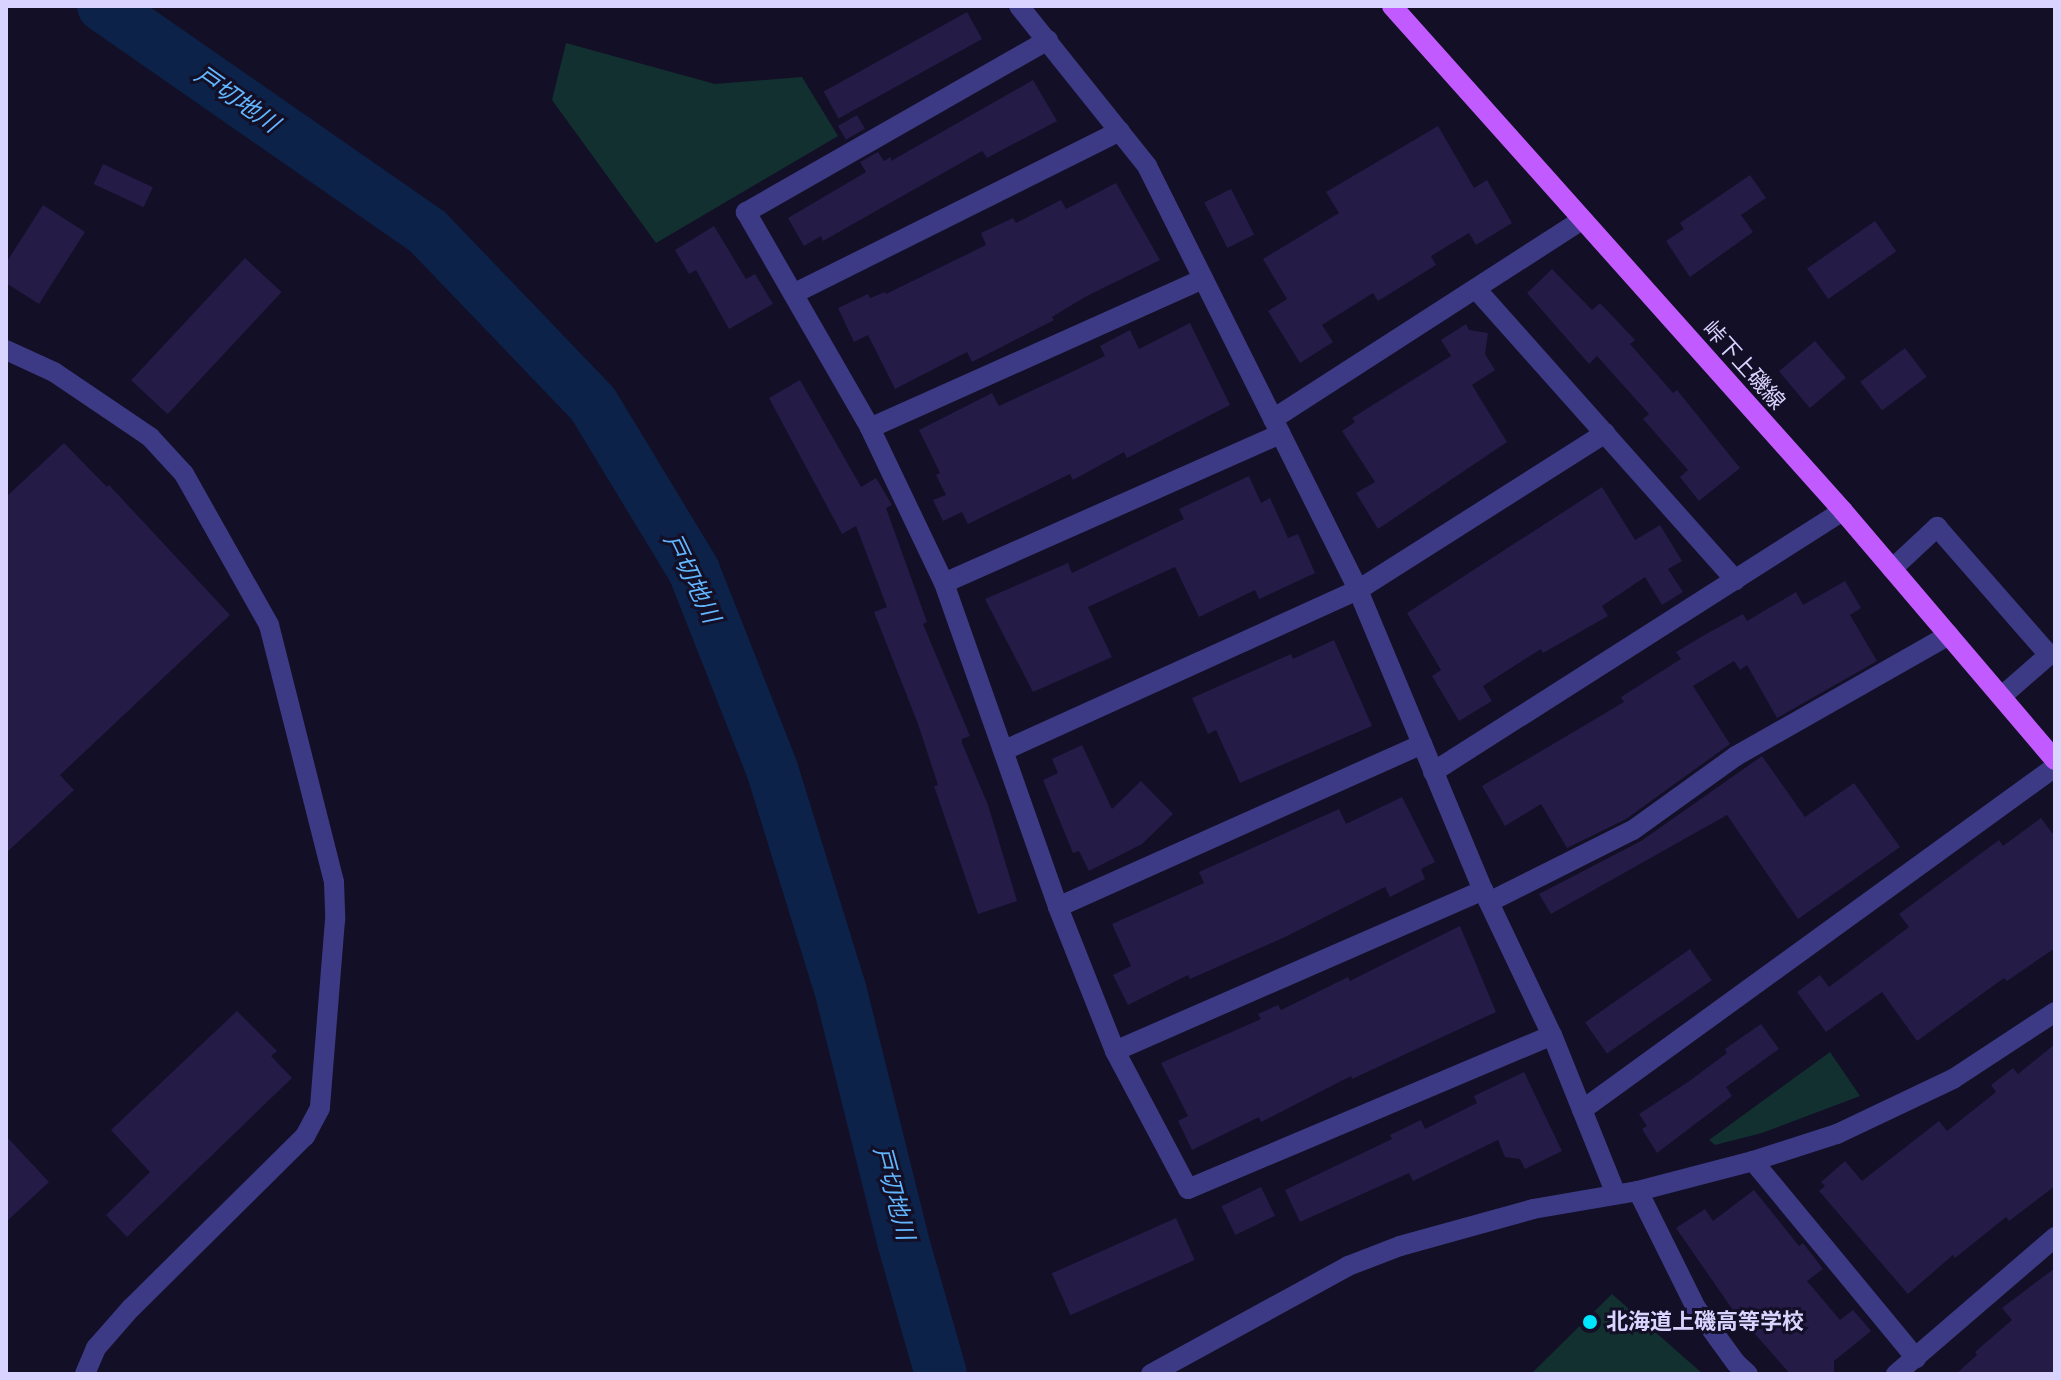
<!DOCTYPE html>
<html>
<head>
<meta charset="utf-8">
<style>
  body { margin:0 }
  #map { position:relative; width:2061px; height:1380px; overflow:hidden; background:#130f26; font-family:"Asap Condensed","Noto Sans JP",sans-serif }
  div>[style] { position:absolute }
  .green>* { inset:0; background:#12302f }
  .river>* { height:52px; margin:-26px; padding:0 26px; transform-origin:26px; border-radius:26px; background:#0c2248 }
  .building>* { inset:0; background:#241b47; transform-origin:0 0 }
  .minor>* { height:20px; margin:-10px; padding:0 10px; transform-origin:10px; border-radius:10px; background:#3d3a85 }
  .major>* { height:20px; margin:-10px; padding:0 10px; transform-origin:10px; border-radius:10px; background:#c25bff }
  .dots>* { width:22px; height:22px; translate:-50% -50%; box-sizing:border-box; border:4px solid #130f26; border-radius:50% }
  span { translate:-50% -50%; white-space:nowrap; text-align:center; line-height:1.15; -webkit-text-stroke:6px #130f26; paint-order:stroke }
  .street-label { font-size:22px; color:#d9d4ff }
  .poi-label { font-size:22px; color:#d9d4ff; font-weight:700 }
  .left { translate:0 -50%; text-align:left }
  .water-label { font-size:24px; color:#62b6ff; font-style:italic }
  .frame { position:absolute; inset:0; border:8px solid #d9d4ff; pointer-events:none }
</style>
</head>
<body>
<div id="map">
  <div class="green">
    <div style="clip-path:polygon(566px 43px,715px 84px,802px 77px,838px 136px,656px 243px,552px 100px)"></div>
    <div style="clip-path:polygon(1830px 1052px,1860px 1096px,1762px 1133px,1715px 1145px,1709px 1140px)"></div>
    <div style="clip-path:polygon(1612px 1294px,1703px 1374px,1531px 1374px)"></div>
  </div>
  <div class="river">
    <div style="left:103px;top:6px;width:396px;rotate:34.8deg"></div>
    <div style="left:428px;top:232px;width:238px;rotate:46.2deg"></div>
    <div style="left:593px;top:404px;width:195px;rotate:58.8deg"></div>
    <div style="left:694px;top:571px;width:213px;rotate:68.5deg"></div>
    <div style="left:772px;top:769px;width:229px;rotate:72.8deg"></div>
    <div style="left:840px;top:988px;width:261px;rotate:76deg"></div>
    <div style="left:903px;top:1241px;width:138px;rotate:74.1deg"></div>
  </div>
  <div class="building">
    <div style="left:967px;top:12px;width:31px;height:164px;rotate:61deg"></div>
    <div style="clip-path:polygon(1033px 80px,1057px 121px,987px 158px,982px 151px,823px 241px,821px 236px,804px 246px,788px 218px,866px 172px,860px 162px,878px 152px,884px 161px,891px 157px,891px 161px)"></div>
    <div style="left:857px;top:115px;width:16px;height:22px;rotate:60deg"></div>
    <div style="clip-path:polygon(1438px 126px,1474px 188px,1487px 180px,1512px 223px,1476px 245px,1469px 233px,1431px 256px,1436px 265px,1378px 301px,1373px 293px,1322px 325px,1333px 342px,1300px 363px,1268px 311px,1287px 299px,1263px 259px,1339px 213px,1326px 192px)"></div>
    <div style="left:103px;top:164px;width:55px;height:22px;rotate:25deg"></div>
    <div style="clip-path:polygon(1750px 175px,1766px 198px,1741px 215px,1753px 232px,1690px 277px,1666px 241px,1684px 229px,1680px 223px)"></div>
    <div style="clip-path:polygon(1116px 183px,1160px 260px,1085px 297px,1052px 317px,1054px 320px,972px 362px,967px 352px,895px 389px,868px 335px,854px 342px,838px 308px,868px 294px,870px 298px,885px 292px,886px 294px,986px 245px,981px 233px,1013px 218px,1016px 223px,1061px 200px,1066px 209px)"></div>
    <div style="left:1231px;top:189px;width:51px;height:30px;rotate:63deg"></div>
    <div style="clip-path:polygon(43px 205px,85px 232px,39px 304px,6px 283px,6px 263px)"></div>
    <div style="left:1875px;top:221px;width:37px;height:83px;rotate:55deg"></div>
    <div style="clip-path:polygon(714px 226px,746px 279px,755px 274px,773px 304px,729px 329px,696px 270px,689px 274px,675px 250px)"></div>
    <div style="left:245px;top:258px;width:50px;height:167px;rotate:43deg"></div>
    <div style="clip-path:polygon(1552px 269px,1592px 310px,1600px 303px,1635px 340px,1630px 344px,1673px 393px,1677px 390px,1740px 468px,1699px 501px,1680px 477px,1688px 470px,1643px 419px,1649px 414px,1597px 356px,1589px 364px,1527px 293px)"></div>
    <div style="clip-path:polygon(1190px 323px,1230px 405px,1127px 458px,1124px 452px,1073px 480px,1070px 474px,968px 524px,962px 512px,943px 521px,933px 500px,946px 495px,936px 475px,940px 473px,919px 430px,992px 393px,999px 406px,1059px 378px,1105px 356px,1100px 346px,1130px 330px,1139px 349px)"></div>
    <div style="clip-path:polygon(1466px 324px,1469px 330px,1488px 333px,1485px 354px,1495px 370px,1472px 385px,1507px 442px,1378px 529px,1356px 493px,1375px 482px,1342px 431px,1355px 422px,1352px 418px,1451px 356px,1441px 340px)"></div>
    <div style="left:1815px;top:341px;width:48px;height:47px;rotate:50deg"></div>
    <div style="left:1905px;top:348px;width:36px;height:56px;rotate:53deg"></div>
    <div style="clip-path:polygon(800px 380px,861px 487px,876px 478px,892px 505px,886px 508px,927px 622px,923px 624px,970px 736px,962px 739px,962px 743px,988px 805px,1017px 901px,978px 914px,934px 786px,938px 785px,918px 724px,874px 612px,887px 607px,856px 526px,842px 534px,769px 398px)"></div>
    <div style="clip-path:polygon(64px 443px,107px 487px,109px 485px,230px 615px,60px 775px,74px 790px,6px 853px,6px 497px)"></div>
    <div style="clip-path:polygon(1249px 476px,1261px 503px,1270px 498px,1288px 538px,1298px 534px,1315px 573px,1259px 599px,1255px 590px,1199px 617px,1175px 567px,1088px 607px,1112px 657px,1033px 692px,985px 599px,1068px 563px,1072px 573px,1184px 519px,1179px 509px)"></div>
    <div style="clip-path:polygon(1602px 487px,1635px 540px,1660px 525px,1682px 561px,1668px 569px,1683px 592px,1662px 605px,1645px 577px,1602px 606px,1608px 616px,1543px 653px,1541px 649px,1483px 686px,1492px 701px,1459px 721px,1432px 676px,1441px 670px,1407px 613px)"></div>
    <div style="clip-path:polygon(1845px 581px,1861px 608px,1850px 615px,1877px 661px,1777px 718px,1747px 665px,1740px 670px,1734px 661px,1693px 686px,1730px 744px,1626px 819px,1567px 848px,1541px 804px,1505px 826px,1482px 786px,1624px 702px,1621px 697px,1681px 659px,1676px 652px,1706px 634px,1743px 614px,1747px 621px,1796px 592px,1803px 605px)"></div>
    <div style="clip-path:polygon(1334px 640px,1372px 726px,1240px 783px,1216px 730px,1208px 734px,1192px 698px,1291px 654px,1293px 659px)"></div>
    <div style="clip-path:polygon(1082px 745px,1112px 809px,1141px 781px,1173px 814px,1142px 844px,1089px 871px,1079px 851px,1073px 853px,1043px 780px,1058px 773px,1052px 759px)"></div>
    <div style="clip-path:polygon(1762px 756px,1805px 817px,1854px 783px,1900px 847px,1798px 919px,1727px 815px,1551px 914px,1539px 894px,1641px 841px)"></div>
    <div style="clip-path:polygon(1402px 797px,1435px 862px,1421px 869px,1425px 879px,1390px 897px,1385px 887px,1285px 937px,1190px 979px,1188px 975px,1128px 1005px,1113px 975px,1131px 966px,1112px 924px,1204px 883px,1199px 872px,1339px 809px,1346px 824px)"></div>
    <div style="clip-path:polygon(2041px 818px,2055px 837px,2055px 948px,2007px 981px,2004px 978px,1917px 1041px,1882px 992px,1826px 1032px,1797px 992px,1820px 975px,1829px 987px,1909px 927px,1899px 914px,1999px 840px,2003px 846px)"></div>
    <div style="clip-path:polygon(1460px 926px,1496px 1012px,1352px 1079px,1351px 1076px,1261px 1122px,1259px 1117px,1192px 1150px,1178px 1121px,1188px 1116px,1161px 1063px,1261px 1019px,1258px 1014px,1278px 1005px,1281px 1010px,1348px 977px,1350px 981px)"></div>
    <div style="left:1690px;top:949px;width:38px;height:128px;rotate:55deg"></div>
    <div style="clip-path:polygon(237px 1011px,277px 1051px,271px 1056px,292px 1078px,127px 1237px,106px 1215px,150px 1172px,111px 1130px)"></div>
    <div style="clip-path:polygon(1761px 1024px,1779px 1049px,1726px 1087px,1732px 1096px,1657px 1153px,1642px 1129px,1647px 1126px,1639px 1114px,1688px 1082px,1727px 1053px,1725px 1049px)"></div>
    <div style="clip-path:polygon(2055px 1044px,2055px 1186px,2009px 1221px,2006px 1217px,1955px 1258px,1953px 1255px,1908px 1294px,1819px 1191px,1825px 1186px,1821px 1182px,1845px 1161px,1862px 1181px,1939px 1121px,1947px 1131px,1996px 1092px,1991px 1085px,2013px 1068px,2018px 1074px)"></div>
    <div style="clip-path:polygon(1524px 1072px,1562px 1151px,1525px 1169px,1520px 1159px,1505px 1157px,1498px 1140px,1413px 1181px,1409px 1173px,1300px 1222px,1285px 1190px,1392px 1139px,1390px 1135px,1421px 1120px,1425px 1129px,1477px 1103px,1474px 1096px)"></div>
    <div style="clip-path:polygon(6px 1136px,49px 1182px,6px 1222px)"></div>
    <div style="left:1261px;top:1187px;width:32px;height:44px;rotate:64deg"></div>
    <div style="clip-path:polygon(1754px 1190px,1799px 1246px,1803px 1243px,1823px 1269px,1807px 1281px,1840px 1320px,1853px 1310px,1871px 1331px,1834px 1361px,1834px 1374px,1790px 1374px,1741px 1318px,1739px 1319px,1676px 1228px,1705px 1209px,1713px 1221px)"></div>
    <div style="left:1176px;top:1218px;width:46px;height:136px;rotate:66deg"></div>
    <div style="clip-path:polygon(2055px 1268px,2055px 1374px,1956px 1374px,1977px 1355px,1975px 1352px,2012px 1320px,2002px 1308px)"></div>
  </div>
  <div class="minor">
    <div style="left:1019px;top:6px;width:205px;rotate:51.3deg"></div>
    <div style="left:1147px;top:166px;width:474px;rotate:63.5deg"></div>
    <div style="left:1358px;top:590px;width:325px;rotate:67.4deg"></div>
    <div style="left:1483px;top:890px;width:161px;rotate:64.6deg"></div>
    <div style="left:1552px;top:1035px;width:171px;rotate:68.1deg"></div>
    <div style="left:1048px;top:40px;width:348px;rotate:150.3deg"></div>
    <div style="left:746px;top:212px;width:249px;rotate:60.1deg"></div>
    <div style="left:870px;top:428px;width:172px;rotate:64.5deg"></div>
    <div style="left:944px;top:583px;width:343px;rotate:70.6deg"></div>
    <div style="left:1058px;top:907px;width:155px;rotate:68.4deg"></div>
    <div style="left:1115px;top:1051px;width:156px;rotate:62.1deg"></div>
    <div style="left:1188px;top:1189px;width:395px;rotate:-22.9deg"></div>
    <div style="left:1476px;top:289px;width:390px;rotate:48.3deg"></div>
    <div style="left:795px;top:293px;width:363px;rotate:-26.5deg"></div>
    <div style="left:6px;top:350px;width:53px;rotate:24.6deg"></div>
    <div style="left:54px;top:372px;width:116px;rotate:34.1deg"></div>
    <div style="left:150px;top:437px;width:50px;rotate:47.4deg"></div>
    <div style="left:184px;top:474px;width:173px;rotate:60.6deg"></div>
    <div style="left:269px;top:625px;width:265px;rotate:75.8deg"></div>
    <div style="left:334px;top:882px;width:38px;rotate:88deg"></div>
    <div style="left:335px;top:920px;width:189px;rotate:94.6deg"></div>
    <div style="left:320px;top:1108px;width:32px;rotate:118deg"></div>
    <div style="left:305px;top:1136px;width:245px;rotate:135.3deg"></div>
    <div style="left:131px;top:1308px;width:53px;rotate:131.2deg"></div>
    <div style="left:96px;top:1348px;width:28px;rotate:113deg"></div>
    <div style="left:1273px;top:419px;width:368px;rotate:-32.8deg"></div>
    <div style="left:870px;top:428px;width:365px;rotate:-24.1deg"></div>
    <div style="left:1892px;top:569px;width:62px;rotate:-43deg"></div>
    <div style="left:1937px;top:527px;width:170px;rotate:48.8deg"></div>
    <div style="left:2049px;top:655px;width:62px;rotate:138.9deg"></div>
    <div style="left:944px;top:583px;width:368px;rotate:-23.9deg"></div>
    <div style="left:1005px;top:750px;width:388px;rotate:-24.4deg"></div>
    <div style="left:1358px;top:590px;width:293px;rotate:-32.4deg"></div>
    <div style="left:1433px;top:772px;width:486px;rotate:-32.5deg"></div>
    <div style="left:1489px;top:902px;width:161px;rotate:-26.6deg"></div>
    <div style="left:1633px;top:830px;width:127px;rotate:-35.7deg"></div>
    <div style="left:1736px;top:756px;width:245px;rotate:-29.6deg"></div>
    <div style="left:1058px;top:907px;width:399px;rotate:-24.1deg"></div>
    <div style="left:1115px;top:1051px;width:402px;rotate:-23.6deg"></div>
    <div style="left:1582px;top:1110px;width:584px;rotate:-35.95deg"></div>
    <div style="left:1753px;top:1161px;width:256px;rotate:50.4deg"></div>
    <div style="left:1638px;top:1191px;width:131px;rotate:63.6deg"></div>
    <div style="left:1696px;top:1308px;width:68px;rotate:54deg"></div>
    <div style="left:1736px;top:1363px;width:16px;rotate:43deg"></div>
    <div style="left:1151px;top:1374px;width:225px;rotate:-28.7deg"></div>
    <div style="left:1348px;top:1266px;width:56px;rotate:-21deg"></div>
    <div style="left:1400px;top:1246px;width:138px;rotate:-15.5deg"></div>
    <div style="left:1533px;top:1209px;width:107px;rotate:-9.7deg"></div>
    <div style="left:1638px;top:1191px;width:119px;rotate:-14.6deg"></div>
    <div style="left:1753px;top:1161px;width:88px;rotate:-17.8deg"></div>
    <div style="left:1837px;top:1134px;width:128px;rotate:-25.4deg"></div>
    <div style="left:1953px;top:1079px;width:122px;rotate:-33.3deg"></div>
    <div style="left:1896px;top:1374px;width:210px;rotate:-40.7deg"></div>
  </div>
  <div class="major">
    <div style="left:1392px;top:6px;width:677px;rotate:48.23deg"></div>
    <div style="left:1843px;top:511px;width:327px;rotate:49.6deg"></div>
  </div>
  <div class="dots">
    <div style="left:1590px;top:1322px;background:#00e5ff"></div>
  </div>
  <div class="street-label">
    <span style="left:1744px;top:365px;rotate:48deg">峠下上磯線</span>
  </div>
  <div class="poi-label">
    <span class="left" style="left:1606px;top:1322px">北海道上磯高等学校</span>
  </div>
  <div class="water-label">
    <span style="left:237px;top:99px;rotate:35deg">戸切地川</span>
    <span style="left:692px;top:578px;rotate:64deg">戸切地川</span>
    <span style="left:894px;top:1193px;rotate:75deg">戸切地川</span>
  </div>
  <div class="frame"></div>
</div>
</body>
</html>
